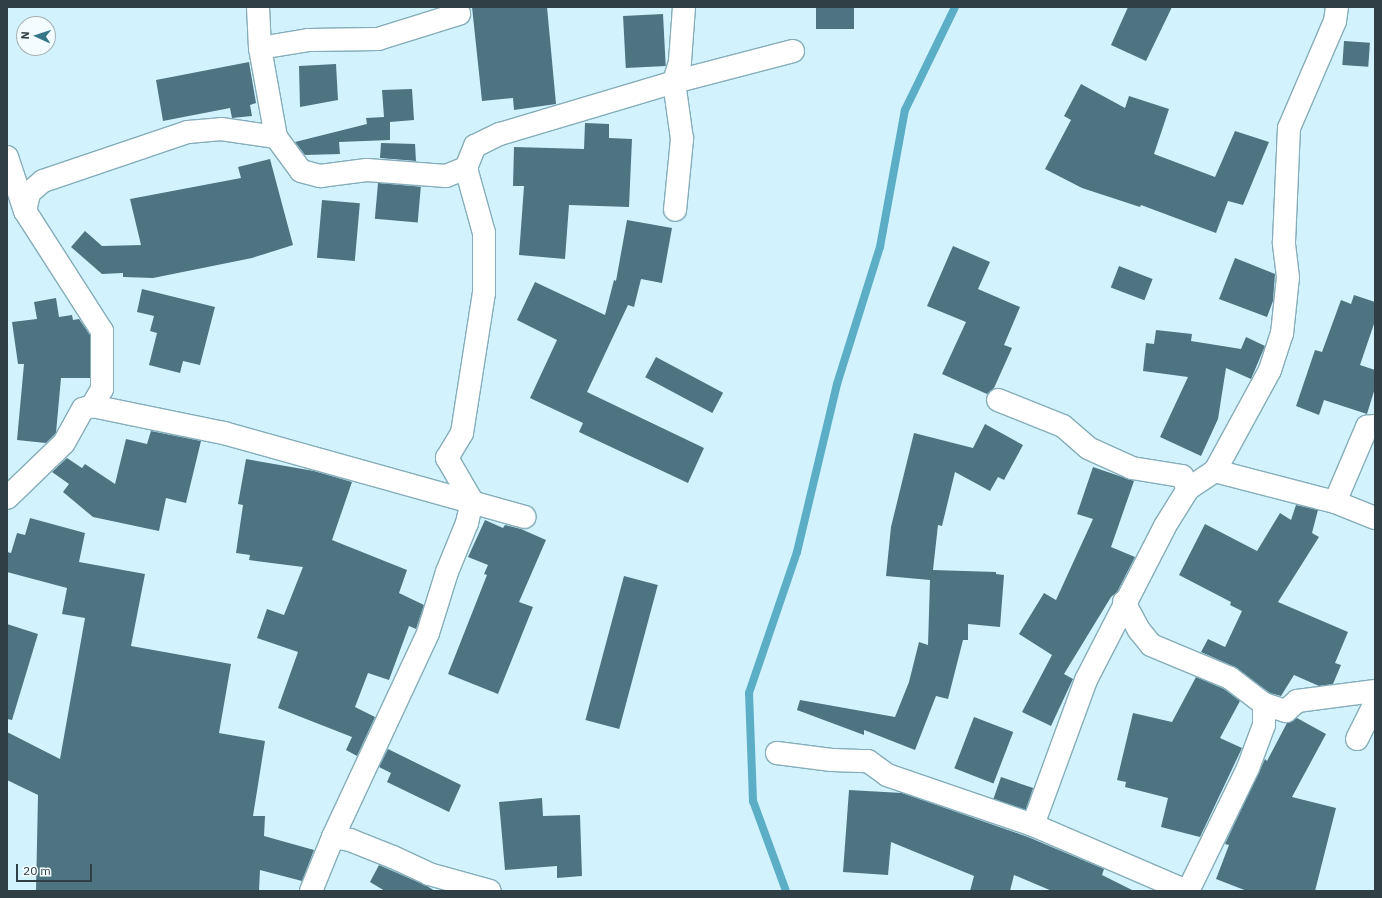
<!DOCTYPE html>
<html>
<head>
<meta charset="utf-8">
<style>
  body { margin:0 }
  #map { position:relative; width:1382px; height:898px; overflow:hidden; background:#d2f3fe; font-family:"IBM Plex Sans",sans-serif }
  div>[style] { position:absolute }
  .stream>* { height:8px; margin:-4px; padding:0 4px; transform-origin:4px; border-radius:4px; background:#5caec7 }
  .building>* { inset:0; background:#4e7481; transform-origin:0 0 }
  .roads { filter:drop-shadow(1px 0 #85adba) drop-shadow(-1px 0 #85adba) drop-shadow(0 1px #85adba) drop-shadow(0 -1px #85adba) }
  .street>* { height:22px; margin:-11px; padding:0 11px; transform-origin:11px; border-radius:11px; background:#fff }
  span { translate:-50% -50%; white-space:nowrap; text-align:center; line-height:1.15; -webkit-text-stroke:4px #f3fcfe; paint-order:stroke }
  .frame { position:absolute; inset:0; border:8px solid #2f3f45; pointer-events:none }
  .north { position:absolute; left:16px; top:16px; width:40px; height:40px; box-sizing:border-box; background:#f3fcfe; border:1px solid #a5b0b4; border-radius:50%; rotate:273deg; font-size:11px; font-weight:700; line-height:16px; text-align:center; color:#2f3f45 }
  .north::after { content:''; display:block; margin:auto; width:14px; height:18px; background:#357689; clip-path:polygon(50% 0,100% 100%,50% 72%,0 100%) }
  .scale { position:absolute; left:16px; top:864px; width:76px; height:18px; box-sizing:border-box; border:2px solid #2f3f45; border-top:0; padding-left:5px; font-size:12px; line-height:14px; white-space:nowrap; color:#2f3f45; -webkit-text-stroke:3px #f3fcfe; paint-order:stroke }
</style>
</head>
<body>
<div id="map">
  <div class="stream">
    <div style="left:786px;top:891px;width:96px;rotate:-110.1deg"></div>
    <div style="left:753px;top:801px;width:108px;rotate:-92.1deg"></div>
    <div style="left:749px;top:693px;width:149px;rotate:-71.2deg"></div>
    <div style="left:797px;top:552px;width:173px;rotate:-76.6deg"></div>
    <div style="left:837px;top:384px;width:144px;rotate:-72.6deg"></div>
    <div style="left:880px;top:247px;width:139px;rotate:-79.7deg"></div>
    <div style="left:905px;top:110px;width:114px;rotate:-64.1deg"></div>
  </div>
  <div class="building">
    <div style="clip-path:polygon(472px 7px,547px 7px,556px 104px,514px 110px,513px 98px,482px 101px)"></div>
    <div style="left:816px;top:7px;width:38px;height:22px"></div>
    <div style="clip-path:polygon(1128px 7px,1172px 7px,1146px 61px,1111px 45px)"></div>
    <div style="left:663px;top:14px;width:52px;height:40px;rotate:87deg"></div>
    <div style="left:1344px;top:41px;width:26px;height:24px;rotate:4deg"></div>
    <div style="clip-path:polygon(249px 62px,256px 103px,250px 105px,252px 116px,232px 118px,230px 108px,163px 121px,156px 80px)"></div>
    <div style="clip-path:polygon(336px 64px,338px 100px,300px 107px,299px 66px)"></div>
    <div style="clip-path:polygon(1081px 84px,1125px 108px,1129px 96px,1169px 109px,1154px 154px,1215px 177px,1235px 131px,1269px 142px,1243px 205px,1228px 201px,1216px 233px,1141px 205px,1140px 207px,1082px 188px,1045px 169px,1071px 120px,1064px 116px)"></div>
    <div style="clip-path:polygon(412px 89px,414px 120px,390px 122px,390px 140px,339px 142px,340px 154px,305px 155px,295px 142px,367px 124px,366px 118px,384px 117px,382px 90px)"></div>
    <div style="clip-path:polygon(585px 123px,609px 124px,609px 138px,632px 139px,629px 207px,569px 205px,565px 259px,519px 255px,524px 186px,513px 186px,514px 147px,584px 149px)"></div>
    <div style="clip-path:polygon(381px 143px,415px 144px,416px 161px,380px 158px)"></div>
    <div style="clip-path:polygon(270px 159px,293px 245px,252px 258px,153px 278px,123px 277px,123px 273px,102px 274px,71px 247px,85px 231px,102px 246px,141px 245px,130px 199px,241px 178px,238px 167px)"></div>
    <div style="left:378px;top:183px;width:43px;height:36px;rotate:5deg"></div>
    <div style="left:322px;top:200px;width:38px;height:58px;rotate:5deg"></div>
    <div style="clip-path:polygon(627px 220px,672px 228px,662px 283px,641px 279px,634px 307px,628px 305px,587px 392px,704px 448px,688px 483px,579px 432px,583px 423px,530px 398px,557px 340px,517px 320px,535px 282px,605px 315px,614px 280px,616px 281px)"></div>
    <div style="clip-path:polygon(953px 246px,990px 262px,978px 289px,1020px 307px,1004px 345px,1012px 348px,994px 388px,987px 394px,942px 374px,966px 322px,927px 306px)"></div>
    <div style="clip-path:polygon(1235px 258px,1275px 274px,1273px 301px,1267px 317px,1219px 299px)"></div>
    <div style="left:1119px;top:266px;width:36px;height:23px;rotate:21deg"></div>
    <div style="clip-path:polygon(142px 289px,215px 307px,200px 365px,183px 361px,180px 373px,149px 365px,157px 333px,150px 331px,154px 316px,137px 312px)"></div>
    <div style="clip-path:polygon(1354px 295px,1375px 302px,1375px 321px,1360px 365px,1375px 370px,1375px 388px,1367px 414px,1324px 400px,1319px 415px,1296px 406px,1315px 350px,1322px 352px,1341px 300px,1351px 304px)"></div>
    <div style="clip-path:polygon(56px 298px,59px 317px,72px 315px,73px 320px,79px 319px,90px 335px,90px 378px,61px 378px,56px 433px,46px 443px,17px 440px,24px 364px,18px 364px,12px 322px,37px 319px,34px 302px)"></div>
    <div style="clip-path:polygon(1156px 330px,1192px 334px,1191px 341px,1241px 349px,1246px 337px,1265px 346px,1251px 379px,1226px 368px,1218px 419px,1201px 456px,1160px 437px,1188px 377px,1143px 371px,1146px 343px,1154px 344px)"></div>
    <div style="left:656px;top:357px;width:76px;height:23px;rotate:28deg"></div>
    <div style="clip-path:polygon(985px 424px,1023px 445px,1004px 480px,998px 477px,990px 491px,955px 472px,942px 526px,938px 525px,933px 570px,996px 572px,996px 574px,1004px 575px,1000px 627px,968px 624px,968px 640px,963px 640px,948px 699px,936px 696px,915px 750px,864px 730px,864px 735px,797px 710px,800px 700px,895px 717px,909px 682px,919px 642px,928px 645px,930px 580px,886px 576px,891px 527px,914px 433px,973px 448px)"></div>
    <div style="clip-path:polygon(151px 431px,201px 441px,186px 503px,166px 498px,159px 531px,93px 517px,63px 492px,69px 484px,52px 472px,67px 458px,82px 468px,85px 464px,115px 484px,126px 439px,147px 444px)"></div>
    <div style="clip-path:polygon(246px 459px,314px 471px,352px 482px,332px 540px,407px 570px,399px 593px,424px 605px,416px 629px,409px 626px,389px 680px,368px 673px,355px 707px,375px 717px,357px 756px,346px 750px,352px 737px,278px 708px,298px 652px,257px 638px,267px 609px,284px 615px,303px 567px,249px 560px,250px 555px,236px 553px,243px 505px,238px 504px)"></div>
    <div style="clip-path:polygon(1093px 467px,1134px 481px,1111px 547px,1135px 557px,1117px 592px,1111px 597px,1064px 674px,1073px 679px,1051px 726px,1022px 712px,1052px 655px,1019px 634px,1044px 593px,1056px 600px,1093px 519px,1077px 514px)"></div>
    <div style="clip-path:polygon(1296px 505px,1318px 510px,1312px 533px,1319px 537px,1278px 602px,1348px 632px,1335px 663px,1341px 665px,1333px 684px,1319px 686px,1294px 675px,1281px 696px,1270px 693px,1235px 667px,1201px 652px,1208px 639px,1225px 647px,1242px 611px,1230px 605px,1231px 602px,1179px 575px,1205px 524px,1257px 551px,1280px 513px,1291px 520px)"></div>
    <div style="clip-path:polygon(30px 518px,85px 533px,79px 562px,145px 574px,131px 646px,231px 664px,219px 733px,265px 741px,253px 816px,265px 816px,264px 836px,314px 850px,302px 881px,260px 870px,259px 891px,36px 891px,38px 795px,7px 780px,7px 732px,60px 759px,85px 618px,62px 614px,67px 588px,7px 572px,7px 552px,11px 553px,17px 533px,25px 535px)"></div>
    <div style="clip-path:polygon(485px 520px,503px 528px,505px 525px,521px 529px,546px 540px,519px 602px,533px 607px,498px 694px,448px 674px,487px 575px,484px 574px,488px 565px,468px 557px)"></div>
    <div style="left:624px;top:576px;width:35px;height:149px;rotate:15deg"></div>
    <div style="clip-path:polygon(7px 624px,38px 634px,12px 720px,7px 719px)"></div>
    <div style="clip-path:polygon(1196px 677px,1224px 689px,1240px 701px,1220px 738px,1242px 748px,1200px 837px,1161px 827px,1168px 798px,1125px 787px,1126px 782px,1117px 780px,1133px 713px,1172px 722px)"></div>
    <div style="left:974px;top:717px;width:42px;height:55px;rotate:21deg"></div>
    <div style="clip-path:polygon(1297px 718px,1326px 734px,1292px 797px,1336px 808px,1315px 891px,1247px 891px,1216px 879px,1229px 845px,1225px 844px,1265px 759px,1267px 761px,1287px 723px)"></div>
    <div style="clip-path:polygon(388px 749px,461px 785px,449px 812px,387px 782px,391px 773px,379px 767px)"></div>
    <div style="left:1001px;top:777px;width:34px;height:23px;rotate:19deg"></div>
    <div style="clip-path:polygon(849px 790px,902px 793px,1028px 837px,1104px 869px,1102px 875px,1134px 891px,1052px 891px,1014px 875px,1010px 891px,970px 891px,974px 876px,891px 842px,888px 875px,843px 872px)"></div>
    <div style="clip-path:polygon(542px 798px,543px 816px,580px 815px,582px 876px,557px 878px,557px 866px,505px 870px,499px 802px)"></div>
    <div style="clip-path:polygon(379px 865px,427px 886px,435px 891px,385px 891px,370px 882px)"></div>
  </div>
  <div class="roads">
    <div class="street">
      <div style="left:258px;top:7px;width:41px;rotate:87.2deg"></div>
      <div style="left:260px;top:48px;width:90px;rotate:79.8deg"></div>
      <div style="left:684px;top:7px;width:55px;rotate:94.2deg"></div>
      <div style="left:680px;top:62px;width:21px;rotate:107deg"></div>
      <div style="left:674px;top:82px;width:123px;rotate:-14.6deg"></div>
      <div style="left:260px;top:48px;width:50px;rotate:-9.3deg"></div>
      <div style="left:309px;top:40px;width:69px;rotate:-0.8deg"></div>
      <div style="left:378px;top:39px;width:85px;rotate:-17.2deg"></div>
      <div style="left:7px;top:157px;width:57px;rotate:71.6deg"></div>
      <div style="left:25px;top:211px;width:143px;rotate:57.3deg"></div>
      <div style="left:102px;top:331px;width:58px;rotate:90deg"></div>
      <div style="left:102px;top:389px;width:20px;rotate:120deg"></div>
      <div style="left:25px;top:211px;width:18px;rotate:-77deg"></div>
      <div style="left:29px;top:193px;width:18px;rotate:-41deg"></div>
      <div style="left:43px;top:181px;width:153px;rotate:-18.7deg"></div>
      <div style="left:188px;top:132px;width:33px;rotate:-5deg"></div>
      <div style="left:221px;top:129px;width:56px;rotate:8.3deg"></div>
      <div style="left:276px;top:137px;width:42px;rotate:53.7deg"></div>
      <div style="left:301px;top:171px;width:20px;rotate:15deg"></div>
      <div style="left:320px;top:176px;width:47px;rotate:-7.3deg"></div>
      <div style="left:367px;top:170px;width:79px;rotate:4.3deg"></div>
      <div style="left:446px;top:176px;width:22px;rotate:-22deg"></div>
      <div style="left:466px;top:168px;width:24px;rotate:-68deg"></div>
      <div style="left:475px;top:146px;width:28px;rotate:-26deg"></div>
      <div style="left:500px;top:134px;width:182px;rotate:-16.6deg"></div>
      <div style="left:674px;top:82px;width:58px;rotate:82deg"></div>
      <div style="left:682px;top:139px;width:71px;rotate:95.6deg"></div>
      <div style="left:998px;top:400px;width:70px;rotate:21.8deg"></div>
      <div style="left:1063px;top:426px;width:33px;rotate:41deg"></div>
      <div style="left:1088px;top:448px;width:48px;rotate:24.4deg"></div>
      <div style="left:1132px;top:468px;width:51px;rotate:9.1deg"></div>
      <div style="left:1182px;top:476px;width:14px;rotate:65deg"></div>
      <div style="left:1215px;top:471px;width:115px;rotate:-61.4deg"></div>
      <div style="left:1270px;top:370px;width:38px;rotate:-72deg"></div>
      <div style="left:1282px;top:334px;width:57px;rotate:-84deg"></div>
      <div style="left:1288px;top:277px;width:35px;rotate:-97deg"></div>
      <div style="left:1284px;top:242px;width:114px;rotate:-87.5deg"></div>
      <div style="left:1289px;top:128px;width:116px;rotate:-66.7deg"></div>
      <div style="left:1335px;top:21px;width:14px;rotate:-82deg"></div>
      <div style="left:7px;top:498px;width:79px;rotate:-44deg"></div>
      <div style="left:64px;top:443px;width:39px;rotate:-61deg"></div>
      <div style="left:83px;top:409px;width:9px;rotate:-18deg"></div>
      <div style="left:92px;top:406px;width:135px;rotate:11.6deg"></div>
      <div style="left:224px;top:433px;width:312px;rotate:15.6deg"></div>
      <div style="left:1335px;top:502px;width:82px;rotate:-66.9deg"></div>
      <div style="left:1367px;top:427px;width:8px;rotate:-7deg"></div>
      <div style="left:1124px;top:602px;width:32px;rotate:62deg"></div>
      <div style="left:1139px;top:630px;width:19px;rotate:51deg"></div>
      <div style="left:1151px;top:645px;width:86px;rotate:22.7deg"></div>
      <div style="left:1230px;top:678px;width:43px;rotate:37.4deg"></div>
      <div style="left:1264px;top:704px;width:21px;rotate:90deg"></div>
      <div style="left:1264px;top:725px;width:46px;rotate:110.4deg"></div>
      <div style="left:1248px;top:768px;width:137px;rotate:116deg"></div>
      <div style="left:1264px;top:704px;width:23px;rotate:18deg"></div>
      <div style="left:1286px;top:711px;width:15px;rotate:-42deg"></div>
      <div style="left:1297px;top:701px;width:79px;rotate:-7.3deg"></div>
      <div style="left:1357px;top:739px;width:40px;rotate:-63.4deg"></div>
      <div style="left:777px;top:753px;width:55px;rotate:7.3deg"></div>
      <div style="left:832px;top:760px;width:36px;rotate:2deg"></div>
      <div style="left:868px;top:761px;width:24px;rotate:36deg"></div>
      <div style="left:887px;top:775px;width:154px;rotate:18.9deg"></div>
      <div style="left:1033px;top:825px;width:167px;rotate:23.3deg"></div>
      <div style="left:1033px;top:825px;width:154px;rotate:-69.9deg"></div>
      <div style="left:1086px;top:680px;width:173px;rotate:-62.8deg"></div>
      <div style="left:1165px;top:526px;width:44px;rotate:-58.1deg"></div>
      <div style="left:1188px;top:489px;width:32px;rotate:-34deg"></div>
      <div style="left:1215px;top:471px;width:124px;rotate:14.5deg"></div>
      <div style="left:1335px;top:502px;width:43px;rotate:21.8deg"></div>
      <div style="left:333px;top:837px;width:17px;rotate:10deg"></div>
      <div style="left:350px;top:840px;width:46px;rotate:21.6deg"></div>
      <div style="left:393px;top:857px;width:40px;rotate:25deg"></div>
      <div style="left:429px;top:874px;width:63px;rotate:15.6deg"></div>
      <div style="left:311px;top:891px;width:58px;rotate:-67.8deg"></div>
      <div style="left:333px;top:837px;width:225px;rotate:-65deg"></div>
      <div style="left:428px;top:633px;width:64px;rotate:-72.7deg"></div>
      <div style="left:447px;top:572px;width:53px;rotate:-67.8deg"></div>
      <div style="left:467px;top:523px;width:23px;rotate:-77deg"></div>
      <div style="left:472px;top:501px;width:50px;rotate:-120.2deg"></div>
      <div style="left:447px;top:458px;width:29px;rotate:-59deg"></div>
      <div style="left:462px;top:433px;width:142px;rotate:-81.1deg"></div>
      <div style="left:484px;top:293px;width:60px;rotate:-90deg"></div>
      <div style="left:484px;top:233px;width:67px;rotate:-105.5deg"></div>
    </div>
  </div>
  <div class="frame"></div>
  <div class="north">N</div>
  <div class="scale">20 m</div>
</div>
</body>
</html>
